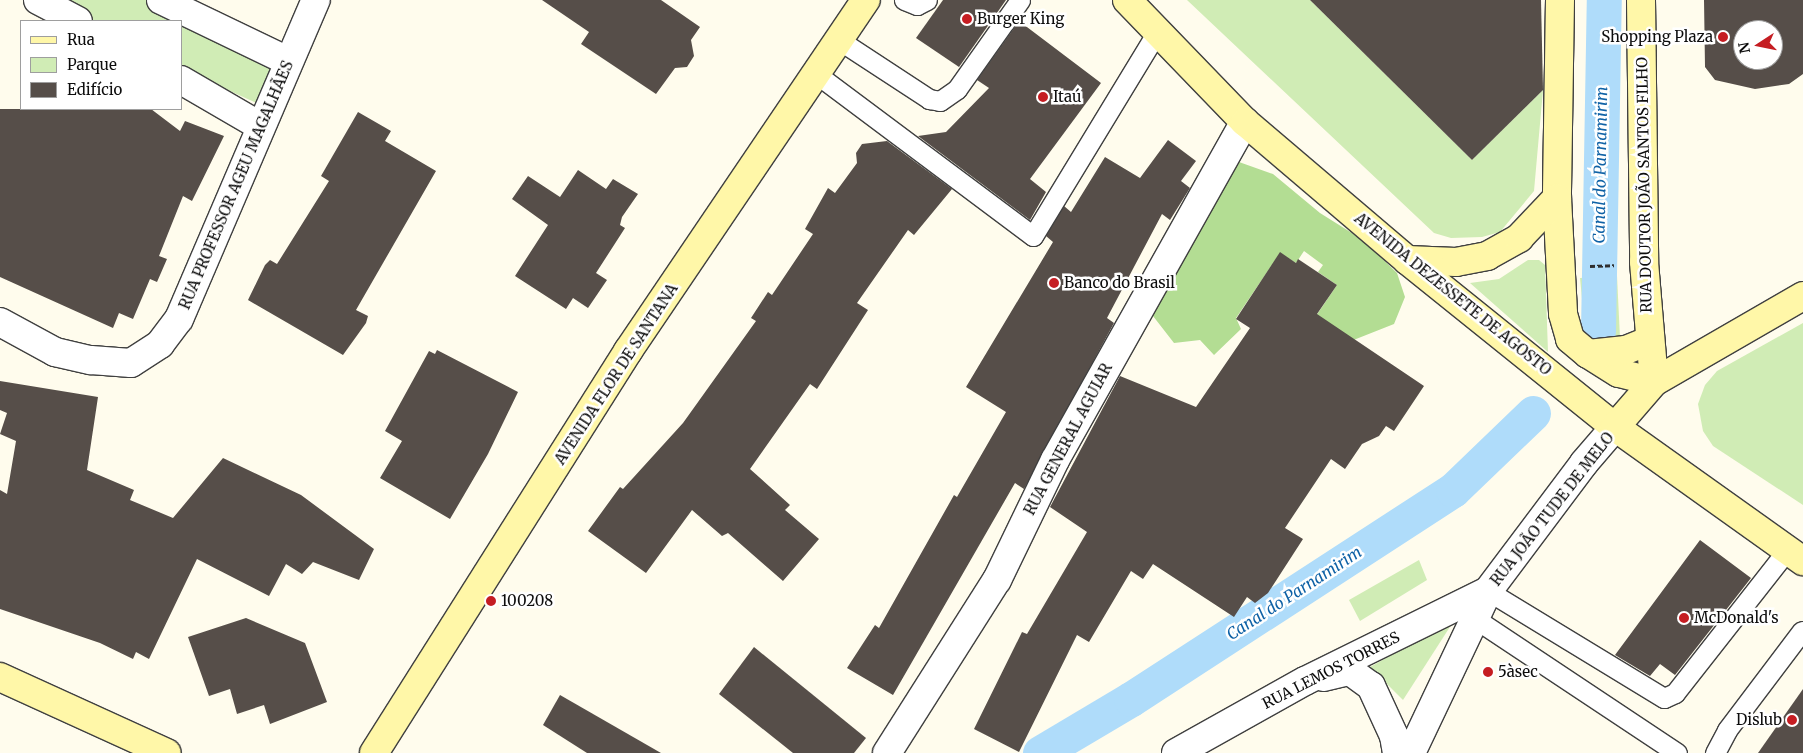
<!DOCTYPE html>
<html>
<head>
<meta charset="utf-8">
<style>
  body { margin:0 }
  #map { position:relative; width:1803px; height:753px; overflow:hidden; background:#fffced; font-family:Merriweather,serif }
  div>[style] { position:absolute }
  .green>* { inset:0; background:#d0ecb5 }
  .forest>* { inset:0; background:#b3dd93 }
  .canal>* { height:35px; margin:-17.5px; padding:0 17.5px; transform-origin:17.5px; border-radius:17.5px; background:#afdcfa }
  .building>* { inset:0; background:#564e49 }
  .path>* { height:3px; margin-top:-1.5px; transform-origin:0; background:repeating-linear-gradient(90deg,#2f2f2f 0 5px,transparent 0 7.5px) }
  .roads { filter:drop-shadow(1px 0 #404040) drop-shadow(-1px 0 #404040) drop-shadow(0 1px #404040) drop-shadow(0 -1px #404040) }
  .lane>* { height:19px; margin:-9.5px; padding:0 9.5px; transform-origin:9.5px; border-radius:9.5px; background:#fff }
  .street>* { height:28px; margin:-14px; padding:0 14px; transform-origin:14px; border-radius:14px; background:#fff }
  .secondary>* { height:28px; margin:-14px; padding:0 14px; transform-origin:14px; border-radius:14px; background:#fff7a8 }
  .dots>* { width:14px; height:14px; translate:-50% -50%; box-sizing:border-box; border:2px solid #fff; border-radius:50% }
  span { translate:-50% -50%; white-space:nowrap; text-align:center; line-height:1.15; -webkit-text-stroke:5px #fff; paint-order:stroke }
  .poi-label { font-size:15px; color:#0d0d0d }
  .left { translate:0 -50%; text-align:left }
  .right { translate:-100% -50%; text-align:right }
  .street-label { font-size:15px; color:#0d0d0d }
  .water-label { font-size:16px; color:#0f62a6; font-style:italic }
  .legend { position:absolute; left:20px; top:20px; width:162px; height:90px; box-sizing:border-box; background:#fff; border:1px solid #9e9e9e; margin:0; padding:6px 9px; list-style:none; font-size:15px; color:#0d0d0d }
  .legend li { display:flex; align-items:center; gap:10px; height:25px }
  .legend b { width:25px; border:1px solid #9e9e9e }
  .north { position:absolute; left:1733px; top:20px; width:50px; height:50px; box-sizing:border-box; background:#fff; border:1px solid #9e9e9e; border-radius:50%; rotate:259deg; font-size:14px; font-weight:700; line-height:20px; text-align:center; color:#0d0d0d }
  .north::after { content:''; display:block; margin:auto; width:18px; height:22px; background:#c51d22; clip-path:polygon(50% 0,100% 100%,50% 72%,0 100%) }
</style>
</head>
<body>
<div id="map">
  <div class="green">
    <div style="clip-path:polygon(38px 0,164px 0,278px 62px,274px 111px,181px 69px,181px 21px,78px 21px)"></div>
    <div style="clip-path:polygon(1187px 0,1310px 0,1472px 160px,1543px 90px,1534px 191px,1500px 232px,1482px 237px,1451px 238px,1434px 233px)"></div>
    <div style="clip-path:polygon(1528px 260px,1539px 260px,1545px 265px,1548px 352px,1470px 283px,1499px 279px)"></div>
    <div style="clip-path:polygon(1617px 276px,1620px 338px,1609px 345px,1586px 340px,1580px 278px)"></div>
    <div style="clip-path:polygon(1803px 323px,1803px 505px,1713px 446px,1703px 431px,1698px 404px,1705px 385px,1717px 371px)"></div>
    <div style="clip-path:polygon(1419px 560px,1427px 580px,1360px 621px,1349px 600px)"></div>
    <div style="clip-path:polygon(1455px 619px,1403px 700px,1370px 667px)"></div>
  </div>
  <div class="forest">
    <div style="clip-path:polygon(1239px 162px,1273px 174px,1320px 213px,1363px 240px,1397px 273px,1405px 297px,1394px 324px,1351px 341px,1301px 338px,1337px 285px,1318px 272px,1323px 265px,1304px 251px,1296px 263px,1280px 253px,1236px 318px,1241px 329px,1214px 355px,1200px 340px,1174px 343px,1153px 316px,1154px 295px,1227px 164px)"></div>
  </div>
  <div class="canal">
    <div style="left:1598px;top:331px;width:331px;rotate:-89deg"></div>
    <div style="left:1040px;top:753px;width:106px;rotate:-30.7deg"></div>
    <div style="left:1131px;top:699px;width:384px;rotate:-33deg"></div>
    <div style="left:1453px;top:490px;width:111px;rotate:-43.9deg"></div>
  </div>
  <div class="building">
    <div style="clip-path:polygon(542px 0,661px 0,700px 27px,691px 40px,694px 56px,687px 67px,675px 68px,656px 94px,581px 44px,589px 32px)"></div>
    <div style="clip-path:polygon(943px 0,1006px 0,959px 67px,916px 38px)"></div>
    <div style="clip-path:polygon(1310px 0,1541px 0,1543px 90px,1472px 160px)"></div>
    <div style="clip-path:polygon(evenodd,1704px 0,1803px 0,1803px 74px,1789px 84px,1755px 89px,1715px 80px,1705px 67px,1704px 0,1743px 30px,1773px 30px,1773px 60px,1743px 60px,1743px 30px)"></div>
    <div style="clip-path:polygon(1019px 21px,1101px 83px,1030px 179px,1046px 192px,1030px 220px,918px 136px,946px 132px,989px 88px,977px 80px)"></div>
    <div style="clip-path:polygon(0 109px,151px 109px,180px 131px,185px 121px,224px 136px,192px 201px,183px 196px,159px 256px,167px 259px,157px 282px,150px 279px,133px 319px,119px 313px,113px 328px,0 277px)"></div>
    <div style="clip-path:polygon(358px 112px,391px 131px,385px 141px,436px 171px,356px 310px,368px 316px,366px 323px,343px 355px,248px 300px,265px 265px,270px 260px,277px 264px,329px 181px,321px 176px)"></div>
    <div style="clip-path:polygon(1168px 140px,1196px 161px,1181px 181px,1190px 188px,1170px 220px,1162px 214px,1107px 318px,1114px 323px,1024px 489px,1015px 483px,893px 695px,847px 668px,875px 625px,879px 628px,954px 495px,957px 497px,1006px 412px,966px 387px,1053px 242px,1046px 236px,1064px 206px,1071px 212px,1105px 157px,1140px 178px)"></div>
    <div style="clip-path:polygon(887px 141px,952px 189px,914px 235px,908px 230px,857px 303px,868px 310px,817px 389px,810px 384px,750px 469px,790px 505px,785px 510px,819px 539px,783px 581px,728px 533px,722px 536px,692px 510px,646px 573px,588px 531px,620px 487px,623px 489px,683px 423px,756px 321px,751px 318px,768px 292px,772px 295px,813px 234px,805px 229px,828px 188px,835px 193px,857px 163px,856px 153px,862px 144px)"></div>
    <div style="clip-path:polygon(578px 170px,606px 189px,613px 179px,638px 194px,622px 217px,620px 225px,625px 228px,596px 273px,607px 280px,588px 308px,573px 298px,566px 309px,515px 276px,548px 225px,512px 199px,528px 176px,560px 197px)"></div>
    <div style="clip-path:polygon(1280px 252px,1296px 263px,1298px 259px,1337px 285px,1317px 314px,1424px 386px,1394px 431px,1386px 426px,1379px 436px,1362px 444px,1345px 469px,1331px 459px,1285px 528px,1303px 539px,1268px 593px,1255px 603px,1247px 597px,1234px 617px,1153px 564px,1143px 579px,1131px 571px,1089px 642px,1077px 635px,1019px 752px,974px 729px,1022px 632px,1027px 634px,1087px 532px,1050px 507px,1120px 376px,1196px 407px,1250px 328px,1236px 319px)"></div>
    <div style="clip-path:polygon(437px 350px,518px 392px,488px 454px,450px 519px,380px 478px,402px 441px,385px 431px,429px 351px,435px 354px)"></div>
    <div style="clip-path:polygon(0 381px,98px 397px,87px 470px,134px 490px,130px 500px,173px 518px,223px 458px,301px 495px,374px 549px,359px 580px,313px 562px,302px 574px,286px 564px,269px 596px,197px 559px,149px 659px,136px 652px,133px 659px,100px 643px,0 609px,0 490px,7px 494px,16px 441px,0 434px,7px 413px,0 410px)"></div>
    <div style="clip-path:polygon(1700px 540px,1751px 578px,1675px 675px,1660px 664px,1650px 676px,1615px 655px)"></div>
    <div style="clip-path:polygon(246px 618px,305px 643px,327px 702px,270px 724px,264px 705px,237px 714px,230px 689px,209px 696px,188px 637px)"></div>
    <div style="clip-path:polygon(754px 647px,866px 738px,854px 753px,793px 753px,719px 694px)"></div>
    <div style="clip-path:polygon(1803px 689px,1803px 753px,1758px 753px)"></div>
    <div style="clip-path:polygon(560px 695px,661px 753px,587px 753px,543px 725px)"></div>
  </div>
  <div class="path">
    <div style="left:1590px;top:266px;width:24px;rotate:-2deg"></div>
  </div>
  <div class="roads">
    <div class="lane">
      <div style="left:904px;top:0;width:14px;rotate:21deg"></div>
      <div style="left:917px;top:5px;width:11px;rotate:-27deg"></div>
      <div style="left:839px;top:40px;width:108px;rotate:33.2deg"></div>
      <div style="left:929px;top:99px;width:11px;rotate:10deg"></div>
      <div style="left:940px;top:101px;width:21px;rotate:-35deg"></div>
      <div style="left:957px;top:89px;width:109px;rotate:-54.7deg"></div>
      <div style="left:815px;top:73px;width:272px;rotate:36.8deg"></div>
      <div style="left:1033px;top:236px;width:239px;rotate:-58.7deg"></div>
      <div style="left:1488px;top:591px;width:206px;rotate:31.3deg"></div>
      <div style="left:1664px;top:698px;width:12px;rotate:-24deg"></div>
      <div style="left:1675px;top:693px;width:182px;rotate:-51.9deg"></div>
      <div style="left:1477px;top:620px;width:240px;rotate:33.6deg"></div>
      <div style="left:1715px;top:753px;width:26px;rotate:-62deg"></div>
      <div style="left:1727px;top:730px;width:124px;rotate:-52.9deg"></div>
    </div>
    <div class="street">
      <div style="left:38px;top:0;width:45px;rotate:27.7deg"></div>
      <div style="left:161px;top:0;width:141px;rotate:25.7deg"></div>
      <div style="left:181px;top:80px;width:91px;rotate:30.2deg"></div>
      <div style="left:0;top:322px;width:63px;rotate:28.6deg"></div>
      <div style="left:55px;top:352px;width:37px;rotate:13deg"></div>
      <div style="left:91px;top:360px;width:40px;rotate:4.3deg"></div>
      <div style="left:131px;top:363px;width:35px;rotate:-33deg"></div>
      <div style="left:160px;top:344px;width:31px;rotate:-53deg"></div>
      <div style="left:179px;top:319px;width:347px;rotate:-66.8deg"></div>
      <div style="left:1323px;top:677px;width:28px;rotate:-13deg"></div>
      <div style="left:1350px;top:671px;width:26px;rotate:36deg"></div>
      <div style="left:1371px;top:686px;width:55px;rotate:65.3deg"></div>
      <div style="left:1394px;top:736px;width:17px;rotate:80deg"></div>
      <div style="left:887px;top:753px;width:205px;rotate:-57.6deg"></div>
      <div style="left:997px;top:580px;width:133px;rotate:-64.2deg"></div>
      <div style="left:1055px;top:460px;width:388px;rotate:-60.7deg"></div>
      <div style="left:1176px;top:753px;width:148px;rotate:-29.2deg"></div>
      <div style="left:1305px;top:681px;width:204px;rotate:-26.2deg"></div>
      <div style="left:1411px;top:753px;width:179px;rotate:-64.6deg"></div>
      <div style="left:1488px;top:591px;width:160px;rotate:-53.1deg"></div>
      <div style="left:1584px;top:463px;width:48px;rotate:-49.3deg"></div>
    </div>
    <div class="secondary">
      <div style="left:1127px;top:0;width:170px;rotate:46deg"></div>
      <div style="left:1245px;top:122px;width:213px;rotate:40.4deg"></div>
      <div style="left:1407px;top:260px;width:267px;rotate:38.8deg"></div>
      <div style="left:1615px;top:427px;width:231px;rotate:35.5deg"></div>
      <div style="left:1560px;top:0;width:198px;rotate:90.9deg"></div>
      <div style="left:1557px;top:198px;width:116px;rotate:87deg"></div>
      <div style="left:1563px;top:314px;width:26px;rotate:74deg"></div>
      <div style="left:1570px;top:339px;width:23px;rotate:40deg"></div>
      <div style="left:1588px;top:354px;width:36px;rotate:32deg"></div>
      <div style="left:1619px;top:373px;width:36px;rotate:14deg"></div>
      <div style="left:1641px;top:0;width:262px;rotate:89.3deg"></div>
      <div style="left:1644px;top:262px;width:120px;rotate:85.2deg"></div>
      <div style="left:1407px;top:260px;width:49px;rotate:2.3deg"></div>
      <div style="left:1456px;top:262px;width:32px;rotate:-11deg"></div>
      <div style="left:1487px;top:256px;width:37px;rotate:-29deg"></div>
      <div style="left:1519px;top:238px;width:55px;rotate:-46.5deg"></div>
      <div style="left:1588px;top:354px;width:38px;rotate:-6deg"></div>
      <div style="left:1626px;top:350px;width:24px;rotate:-22deg"></div>
      <div style="left:1615px;top:427px;width:60px;rotate:-49.1deg"></div>
      <div style="left:1654px;top:382px;width:172px;rotate:-30deg"></div>
      <div style="left:0;top:677px;width:183px;rotate:24.5deg"></div>
      <div style="left:374px;top:753px;width:476px;rotate:-57.7deg"></div>
      <div style="left:628px;top:351px;width:424px;rotate:-55.9deg"></div>
    </div>
  </div>
  <div class="dots">
    <div style="left:967px;top:19px;background:#c51d22"></div>
    <div style="left:1723px;top:37px;background:#c51d22"></div>
    <div style="left:1043px;top:97px;background:#c51d22"></div>
    <div style="left:1054px;top:283px;background:#c51d22"></div>
    <div style="left:491px;top:601px;background:#c51d22"></div>
    <div style="left:1684px;top:618px;background:#c51d22"></div>
    <div style="left:1488px;top:672px;background:#c51d22"></div>
    <div style="left:1792px;top:720px;background:#c51d22"></div>
  </div>
  <div class="poi-label">
    <span class="left" style="left:977px;top:19px">Burger King</span>
    <span class="right" style="left:1713px;top:37px">Shopping Plaza</span>
    <span class="left" style="left:1053px;top:97px">Itaú</span>
    <span class="left" style="left:1064px;top:283px">Banco do Brasil</span>
    <span class="left" style="left:501px;top:601px">100208</span>
    <span class="left" style="left:1694px;top:618px">McDonald's</span>
    <span class="left" style="left:1498px;top:672px">5àsec</span>
    <span class="right" style="left:1782px;top:720px">Dislub</span>
  </div>
  <div class="street-label">
    <span style="left:236px;top:185px;rotate:-67deg">RUA PROFESSOR AGEU MAGALHÃES</span>
    <span style="left:1644px;top:185px;rotate:-91deg">RUA DOUTOR JOÃO SANTOS FILHO</span>
    <span style="left:1453px;top:294px;rotate:39deg">AVENIDA DEZESSETE DE AGOSTO</span>
    <span style="left:616px;top:374px;rotate:-57deg">AVENIDA FLOR DE SANTANA</span>
    <span style="left:1068px;top:439px;rotate:-62deg">RUA GENERAL AGUIAR</span>
    <span style="left:1552px;top:509px;rotate:-52deg">RUA JOÃO TUDE DE MELO</span>
    <span style="left:1331px;top:670px;rotate:-27deg">RUA LEMOS TORRES</span>
  </div>
  <div class="water-label">
    <span style="left:1600px;top:165px;rotate:-89deg">Canal do Parnamirim</span>
    <span style="left:1294px;top:593px;rotate:-33deg">Canal do Parnamirim</span>
  </div>
  <ul class="legend">
  <li><b style="height:6px;background:#fff7a8"></b>Rua</li>
  <li><b style="height:14px;background:#d0ecb5"></b>Parque</li>
  <li><b style="height:14px;background:#564e49"></b>Edifício</li>
  </ul>
  <div class="north">N</div>
</div>
</body>
</html>
